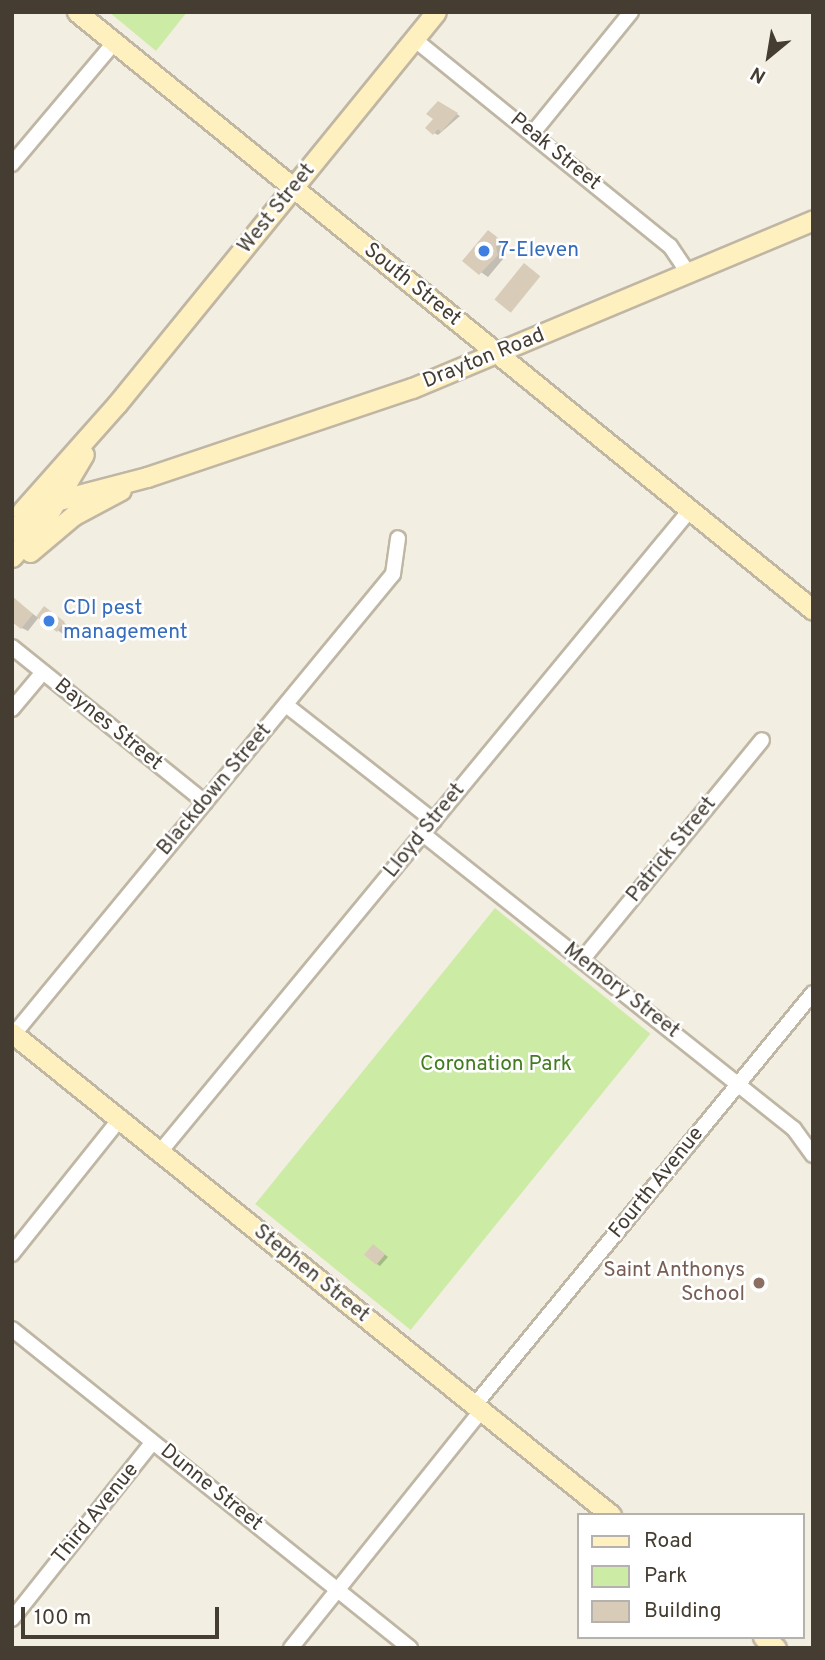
<!DOCTYPE html>
<html>
<head>
<meta charset="utf-8">
<style>
  body { margin:0 }
  #map { position:relative; width:825px; height:1660px; overflow:hidden; background:#f3eee2; font-family:Overpass,sans-serif }
  div>[style] { position:absolute }
  .green>* { inset:0; background:#cceca6; transform-origin:0 0 }
  .shadow>* { inset:0; background:#0003; transform-origin:0 0 }
  .building>* { inset:0; background:#d8ccb9; transform-origin:0 0 }
  .roads { filter:drop-shadow(2px 0 #bfb6a4) drop-shadow(-2px 0 #bfb6a4) drop-shadow(0 2px #bfb6a4) drop-shadow(0 -2px #bfb6a4) }
  .street>* { height:14px; margin:-7px; padding:0 7px; transform-origin:7px; border-radius:7px; background:#fff }
  .secondary>* { height:19px; margin:-9.5px; padding:0 9.5px; transform-origin:9.5px; border-radius:9.5px; background:#fff0bf }
  .dots>* { width:19px; height:19px; translate:-50% -50%; box-sizing:border-box; border:4px solid #fff; border-radius:50% }
  span { translate:-50% -50%; white-space:nowrap; text-align:center; line-height:1.15; -webkit-text-stroke:5px #fff; paint-order:stroke }
  .street-label { font-size:21px; color:#453d32 }
  .shop-label { font-size:21px; color:#366cbe }
  .left { translate:0 -50%; text-align:left }
  .park-label { font-size:21px; color:#427b20 }
  .education-label { font-size:21px; color:#785e54 }
  .right { translate:-100% -50%; text-align:right }
  .frame { position:absolute; inset:0; border:14px solid #453d32; pointer-events:none }
  .legend { position:absolute; left:577px; top:1513px; width:228px; height:126px; box-sizing:border-box; background:#fff; border:2px solid #b5b1ad; margin:0; padding:9px 12px; list-style:none; font-size:21px; color:#453d32 }
  .legend li { display:flex; align-items:center; gap:14px; height:35px }
  .legend b { width:35px; border:2px solid #b5b1ad }
  .north { position:absolute; left:734px; top:21px; width:70px; height:70px; -webkit-text-stroke:5px #fff; paint-order:stroke; rotate:210deg; font-size:19px; font-weight:700; line-height:28px; text-align:center; color:#453d32 }
  .north::after { content:''; display:block; margin:auto; width:24px; height:32px; background:#453d32; clip-path:polygon(50% 0,100% 100%,50% 72%,0 100%) }
  .scale { position:absolute; left:21px; top:1607px; width:198px; height:32px; box-sizing:border-box; border:4px solid #453d32; border-top:0; padding-left:9px; font-size:21px; line-height:24px; white-space:nowrap; color:#453d32; -webkit-text-stroke:5px #fff; paint-order:stroke }
</style>
</head>
<body>
<div id="map">
  <div class="green">
    <div style="clip-path:polygon(109px 12px,187px 12px,156px 51px)"></div>
    <div style="left:495px;top:908px;width:200px;height:381px;rotate:39deg"></div>
  </div>
  <div class="shadow">
    <div style="clip-path:polygon(438px 103px,460px 116px,438px 135px,434px 133px)"></div>
    <div style="clip-path:polygon(494px 235px,506px 246px,501px 251px,503px 259px,488px 277px,465px 261px)"></div>
    <div style="left:525px;top:266px;width:18px;height:43px;rotate:41deg"></div>
    <div style="clip-path:polygon(12px 598px,37px 617px,50px 611px,69px 627px,63px 634px,39px 617px,28px 631px,22px 628px)"></div>
    <div style="clip-path:polygon(377px 1248px,388px 1257px,380px 1266px,377px 1264px)"></div>
  </div>
  <div class="building">
    <div style="clip-path:polygon(438px 101px,458px 113px,441px 132px,438px 129px,433px 135px,425px 128px,433px 119px,426px 114px)"></div>
    <div style="clip-path:polygon(488px 230px,502px 241px,496px 247px,498px 255px,479px 275px,462px 261px)"></div>
    <div style="left:524px;top:263px;width:21px;height:47px;rotate:39deg"></div>
    <div style="clip-path:polygon(12px 596px,33px 614px,21px 629px,12px 622px)"></div>
    <div style="left:44px;top:606px;width:26px;height:13px;rotate:37deg"></div>
    <div style="left:373px;top:1244px;width:16px;height:14px;rotate:40deg"></div>
  </div>
  <div class="roads">
    <div class="street">
      <div style="left:414px;top:39px;width:329px;rotate:39deg"></div>
      <div style="left:670px;top:246px;width:32px;rotate:56deg"></div>
      <div style="left:532px;top:134px;width:157px;rotate:-50.9deg"></div>
      <div style="left:12px;top:164px;width:158px;rotate:-49.9deg"></div>
      <div style="left:12px;top:647px;width:248px;rotate:38.8deg"></div>
      <div style="left:286px;top:705px;width:188px;rotate:38.1deg"></div>
      <div style="left:12px;top:709px;width:48px;rotate:-50deg"></div>
      <div style="left:423px;top:834px;width:474px;rotate:38.5deg"></div>
      <div style="left:794px;top:1129px;width:32px;rotate:54deg"></div>
      <div style="left:582px;top:960px;width:284px;rotate:-50.7deg"></div>
      <div style="left:14px;top:1034px;width:596px;rotate:-50.51deg"></div>
      <div style="left:393px;top:574px;width:36px;rotate:-82deg"></div>
      <div style="left:160px;top:1152px;width:833px;rotate:-50.46deg"></div>
      <div style="left:12px;top:1254px;width:171px;rotate:-51.4deg"></div>
      <div style="left:12px;top:1329px;width:510px;rotate:38.71deg"></div>
      <div style="left:474px;top:1406px;width:534px;rotate:-50.62deg"></div>
      <div style="left:12px;top:1619px;width:226px;rotate:-51.5deg"></div>
      <div style="left:291px;top:1648px;width:304px;rotate:-51.3deg"></div>
    </div>
    <div class="secondary">
      <div style="left:77px;top:12px;width:948px;rotate:39.09deg"></div>
      <div style="left:22px;top:511px;width:143px;rotate:-48.4deg"></div>
      <div style="left:117px;top:404px;width:505px;rotate:-50.86deg"></div>
      <div style="left:12px;top:531px;width:38px;rotate:-43deg"></div>
      <div style="left:40px;top:505px;width:111px;rotate:-14.7deg"></div>
      <div style="left:147px;top:477px;width:280px;rotate:-18.6deg"></div>
      <div style="left:412px;top:388px;width:435px;rotate:-22.7deg"></div>
      <div style="left:30px;top:552px;width:57px;rotate:-40.1deg"></div>
      <div style="left:74px;top:515px;width:53px;rotate:-28deg"></div>
      <div style="left:12px;top:557px;width:52px;rotate:-48.9deg"></div>
      <div style="left:46px;top:518px;width:74px;rotate:-59.3deg"></div>
      <div style="left:12px;top:1033px;width:769px;rotate:38.82deg"></div>
      <div style="left:763px;top:1637px;width:17px;rotate:40deg"></div>
    </div>
  </div>
  <div class="dots">
    <div style="left:484px;top:251px;background:#3f7fe0"></div>
    <div style="left:49px;top:621px;background:#3f7fe0"></div>
    <div style="left:759px;top:1283px;background:#8d6e63"></div>
  </div>
  <div class="street-label">
    <span style="left:555px;top:152px;rotate:39deg">Peak Street</span>
    <span style="left:277px;top:209px;rotate:-51deg">West Street</span>
    <span style="left:412px;top:285px;rotate:39deg">South Street</span>
    <span style="left:484px;top:359px;rotate:-22deg">Drayton Road</span>
    <span style="left:108px;top:725px;rotate:39deg">Baynes Street</span>
    <span style="left:215px;top:790px;rotate:-50deg">Blackdown Street</span>
    <span style="left:425px;top:831px;rotate:-51deg">Lloyd Street</span>
    <span style="left:672px;top:850px;rotate:-51deg">Patrick Street</span>
    <span style="left:621px;top:991px;rotate:38deg">Memory Street</span>
    <span style="left:657px;top:1183px;rotate:-51deg">Fourth Avenue</span>
    <span style="left:311px;top:1274px;rotate:39deg">Stephen Street</span>
    <span style="left:211px;top:1488px;rotate:39deg">Dunne Street</span>
    <span style="left:96px;top:1514px;rotate:-51deg">Third Avenue</span>
  </div>
  <div class="shop-label">
    <span class="left" style="left:498px;top:251px">7-Eleven</span>
    <span class="left" style="left:63px;top:621px">CDI pest<br>management</span>
  </div>
  <div class="park-label">
    <span style="left:496px;top:1065px">Coronation Park</span>
  </div>
  <div class="education-label">
    <span class="right" style="left:745px;top:1283px">Saint Anthonys<br>School</span>
  </div>
  <div class="frame"></div>
  <ul class="legend">
  <li><b style="height:9px;background:#fff0bf"></b>Road</li>
  <li><b style="height:19px;background:#cceca6"></b>Park</li>
  <li><b style="height:19px;background:#d8ccb9"></b>Building</li>
  </ul>
  <div class="north">N</div>
  <div class="scale">100 m</div>
</div>
</body>
</html>
